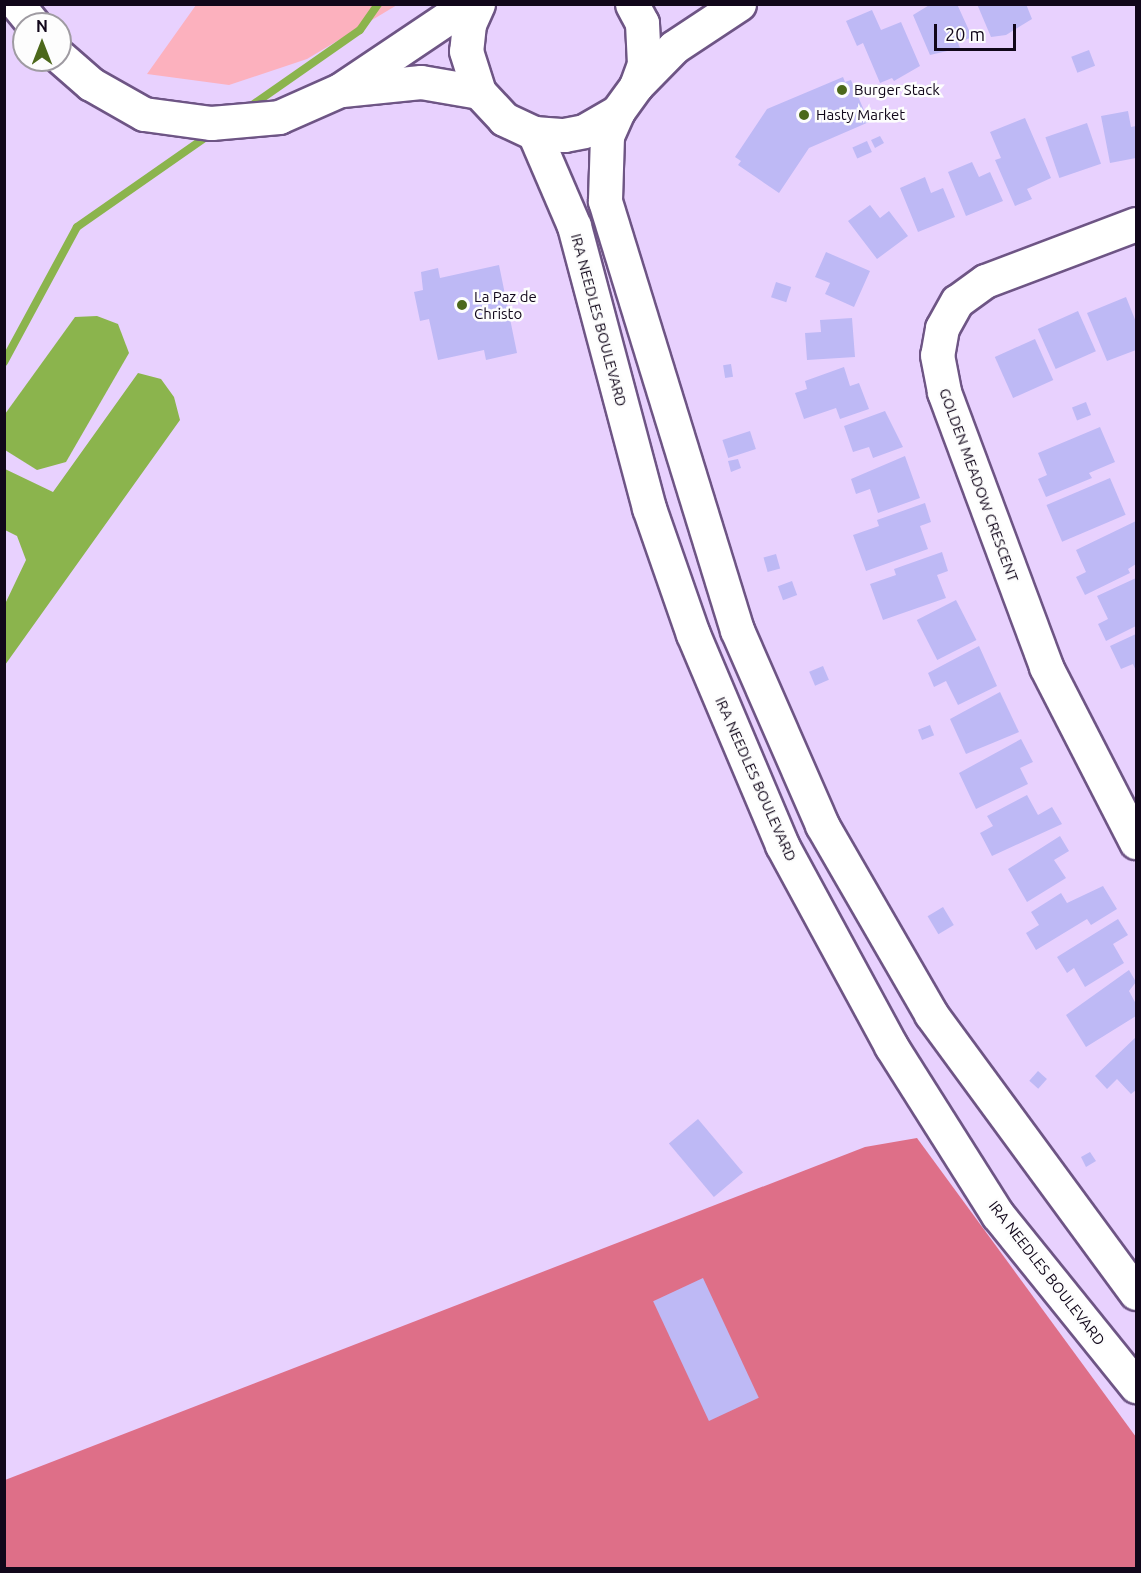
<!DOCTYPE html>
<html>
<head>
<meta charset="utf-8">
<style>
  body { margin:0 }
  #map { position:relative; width:1141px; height:1573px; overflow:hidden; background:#e8d1fe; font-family:Ubuntu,sans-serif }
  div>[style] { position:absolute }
  .green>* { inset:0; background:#fcb1be }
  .forest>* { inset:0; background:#de6f88 }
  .water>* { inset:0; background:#8bb44d }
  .stream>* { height:8px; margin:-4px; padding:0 4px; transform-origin:4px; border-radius:4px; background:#8bb44d }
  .building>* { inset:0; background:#beb9f5; transform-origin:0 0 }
  .roads { filter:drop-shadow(2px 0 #6e5585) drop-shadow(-2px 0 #6e5585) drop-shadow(0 2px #6e5585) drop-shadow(0 -2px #6e5585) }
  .minor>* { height:33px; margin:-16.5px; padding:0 16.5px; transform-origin:16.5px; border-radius:16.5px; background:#fff }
  .major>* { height:33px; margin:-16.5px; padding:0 16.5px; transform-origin:16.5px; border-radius:16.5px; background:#fff }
  .dots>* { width:16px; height:16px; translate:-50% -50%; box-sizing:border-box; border:3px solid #fdfdfd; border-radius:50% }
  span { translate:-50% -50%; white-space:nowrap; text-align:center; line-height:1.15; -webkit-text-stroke:5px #fdfdfd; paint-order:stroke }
  .poi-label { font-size:15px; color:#11071a }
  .left { translate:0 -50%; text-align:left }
  .street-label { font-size:15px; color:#11071a }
  .frame { position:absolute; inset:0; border:6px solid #11071a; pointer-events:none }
  .north { position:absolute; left:12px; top:12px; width:60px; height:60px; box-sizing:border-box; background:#fdfdfd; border:2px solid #9f9ba2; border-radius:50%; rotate:0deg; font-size:16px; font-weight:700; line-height:24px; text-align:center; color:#11071a }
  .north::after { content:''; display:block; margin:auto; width:21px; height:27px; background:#4c681b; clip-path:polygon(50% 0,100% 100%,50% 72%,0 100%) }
  .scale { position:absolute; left:934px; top:24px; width:82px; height:27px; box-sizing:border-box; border:3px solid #11071a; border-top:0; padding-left:8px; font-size:18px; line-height:21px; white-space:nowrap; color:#11071a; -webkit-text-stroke:4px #fdfdfd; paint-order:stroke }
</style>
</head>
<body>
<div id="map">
  <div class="green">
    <div style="clip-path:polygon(196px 5px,196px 4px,397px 5px,307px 59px,229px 85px,147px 74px)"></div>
  </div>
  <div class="forest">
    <div style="clip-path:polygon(917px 1138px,1136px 1437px,1136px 1568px,5px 1568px,5px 1480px,865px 1147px)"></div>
  </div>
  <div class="water">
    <div style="clip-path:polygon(97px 316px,118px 324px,129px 353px,66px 462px,37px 470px,5px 450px,5px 414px,75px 317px)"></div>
    <div style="clip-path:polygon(138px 373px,161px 379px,174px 397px,180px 420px,5px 665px,5px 604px,26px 560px,17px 536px,5px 530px,5px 469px,53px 492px)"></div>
  </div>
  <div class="stream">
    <div style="left:248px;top:108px;width:136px;rotate:-34.9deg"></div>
    <div style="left:360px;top:30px;width:32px;rotate:-55deg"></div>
    <div style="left:4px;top:362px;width:153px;rotate:-61.6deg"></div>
    <div style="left:77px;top:227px;width:166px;rotate:-34.9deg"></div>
  </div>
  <div class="building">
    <div style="clip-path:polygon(931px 4px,957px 4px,972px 37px,958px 43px,960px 48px,930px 55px,913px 15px)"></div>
    <div style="clip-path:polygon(977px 4px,1026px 4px,1032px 19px,1006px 35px,991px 37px)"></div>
    <div style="clip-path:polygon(872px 10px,881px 30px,901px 22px,920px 66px,894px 81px,892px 78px,880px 83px,863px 43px,857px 46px,846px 21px)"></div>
    <div style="left:1089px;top:50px;width:17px;height:19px;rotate:69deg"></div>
    <div style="clip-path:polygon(843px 77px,845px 82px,851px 80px,869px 122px,809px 148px,779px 193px,738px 165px,741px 161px,735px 157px,767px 109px)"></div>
    <div style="clip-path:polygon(1128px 111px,1131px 127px,1136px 126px,1136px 158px,1110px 163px,1101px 116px)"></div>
    <div style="clip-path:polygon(1025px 118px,1051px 178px,1027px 189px,1032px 199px,1015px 206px,995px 160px,1001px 158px,990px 132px)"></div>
    <div style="left:1087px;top:123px;width:43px;height:44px;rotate:71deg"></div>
    <div style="clip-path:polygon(880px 136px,884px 143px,875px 148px,871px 140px)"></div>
    <div style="left:867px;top:141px;width:12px;height:16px;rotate:66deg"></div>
    <div style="clip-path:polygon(972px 162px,979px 177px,990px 172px,1003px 201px,966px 216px,948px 172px)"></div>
    <div style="clip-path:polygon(925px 177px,931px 193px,943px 188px,955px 217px,918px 232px,900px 188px)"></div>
    <div style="clip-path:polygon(870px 205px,880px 218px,889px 211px,908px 236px,877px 259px,848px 221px)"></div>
    <div style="clip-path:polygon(826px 252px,870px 271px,854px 307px,825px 294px,830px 283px,815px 277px)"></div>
    <div style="clip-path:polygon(499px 265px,517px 353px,486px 360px,484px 350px,438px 360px,429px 319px,420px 321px,414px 292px,423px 290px,421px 272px,438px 268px,440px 278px)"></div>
    <div style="left:776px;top:282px;width:16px;height:16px;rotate:18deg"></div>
    <div style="clip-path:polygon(1126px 297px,1136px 322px,1136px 350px,1107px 361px,1087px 313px)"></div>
    <div style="left:1078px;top:311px;width:44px;height:44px;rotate:66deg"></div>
    <div style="clip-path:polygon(852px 318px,855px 357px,807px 360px,805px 333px,821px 332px,820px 320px)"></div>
    <div style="left:1035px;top:339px;width:45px;height:44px;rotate:66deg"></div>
    <div style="left:731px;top:364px;width:13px;height:8px;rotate:81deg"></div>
    <div style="clip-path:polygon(844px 367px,850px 386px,859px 383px,869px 409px,840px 419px,836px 408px,804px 419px,795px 393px,807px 389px,805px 381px)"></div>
    <div style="left:1086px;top:402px;width:14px;height:15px;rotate:69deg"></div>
    <div style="clip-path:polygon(885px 411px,903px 447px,873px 458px,869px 447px,853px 452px,844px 426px)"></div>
    <div style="clip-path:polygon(1100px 427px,1115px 462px,1089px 473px,1092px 478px,1046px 497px,1038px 479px,1047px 475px,1038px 453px)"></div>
    <div style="left:750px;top:431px;width:19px;height:29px;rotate:72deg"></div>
    <div style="clip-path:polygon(905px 456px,920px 498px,878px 513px,870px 489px,856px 494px,851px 479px)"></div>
    <div style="clip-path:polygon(738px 459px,741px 468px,731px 472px,728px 461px)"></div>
    <div style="left:1110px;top:478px;width:40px;height:69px;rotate:67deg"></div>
    <div style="clip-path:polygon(925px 503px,931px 522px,920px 526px,928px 549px,866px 571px,853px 535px,879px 526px,877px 520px)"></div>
    <div style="clip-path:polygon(1136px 521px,1136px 564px,1128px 569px,1130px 573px,1085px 595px,1076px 577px,1086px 572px,1076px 550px)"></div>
    <div style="clip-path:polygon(942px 552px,948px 571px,937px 575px,946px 598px,883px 620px,870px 584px,896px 575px,894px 569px)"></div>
    <div style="left:776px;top:554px;width:15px;height:13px;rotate:74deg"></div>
    <div style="clip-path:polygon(1136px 578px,1136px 626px,1106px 641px,1098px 624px,1108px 619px,1097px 596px)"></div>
    <div style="left:792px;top:581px;width:15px;height:15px;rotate:70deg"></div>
    <div style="left:956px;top:600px;width:45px;height:44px;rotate:63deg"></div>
    <div style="clip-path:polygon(1136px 634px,1136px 671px,1133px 664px,1121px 669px,1110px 646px)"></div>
    <div style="clip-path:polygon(979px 646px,997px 686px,958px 705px,946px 681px,934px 687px,928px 673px)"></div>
    <div style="left:823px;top:666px;width:15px;height:15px;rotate:67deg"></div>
    <div style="clip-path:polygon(1000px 692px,1019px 732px,966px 754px,950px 719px)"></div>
    <div style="left:930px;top:725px;width:11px;height:13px;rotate:68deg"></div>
    <div style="clip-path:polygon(1021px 739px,1033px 762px,1020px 768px,1028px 784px,976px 809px,959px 773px)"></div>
    <div style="clip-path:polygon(1027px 795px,1038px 815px,1052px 807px,1062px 824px,992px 856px,980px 833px,993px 826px,987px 816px)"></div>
    <div style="clip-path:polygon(1060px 836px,1069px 851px,1054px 860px,1066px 878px,1027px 902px,1008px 869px)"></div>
    <div style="clip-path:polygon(1103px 886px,1117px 909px,1091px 925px,1087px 919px,1036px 950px,1026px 933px,1039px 925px,1031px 912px,1061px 893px,1067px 903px)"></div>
    <div style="left:943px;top:907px;width:21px;height:18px;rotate:59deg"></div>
    <div style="clip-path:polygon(1118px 919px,1128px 935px,1113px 944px,1124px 963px,1085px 987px,1074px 968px,1067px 973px,1057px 957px)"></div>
    <div style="clip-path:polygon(1129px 970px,1136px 982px,1129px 991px,1136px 1004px,1136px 1016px,1086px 1047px,1066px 1015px)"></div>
    <div style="clip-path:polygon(1136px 1037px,1136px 1090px,1131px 1094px,1117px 1079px,1107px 1089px,1095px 1076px)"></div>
    <div style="left:1038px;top:1071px;width:12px;height:13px;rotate:42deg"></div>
    <div style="left:698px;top:1119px;width:70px;height:38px;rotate:50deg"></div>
    <div style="clip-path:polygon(1090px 1152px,1096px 1161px,1086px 1167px,1081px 1157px)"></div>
    <div style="left:703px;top:1278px;width:132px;height:55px;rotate:65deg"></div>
  </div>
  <div class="roads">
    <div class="minor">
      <div style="left:17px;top:4px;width:26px;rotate:51deg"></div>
      <div style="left:60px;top:57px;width:41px;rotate:41.1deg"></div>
      <div style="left:91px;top:84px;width:61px;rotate:29.5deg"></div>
      <div style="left:144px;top:114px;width:68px;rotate:7.7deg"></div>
      <div style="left:211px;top:123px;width:68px;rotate:-5deg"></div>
      <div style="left:279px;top:117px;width:67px;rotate:-23.9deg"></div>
      <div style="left:340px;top:90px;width:154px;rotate:-33.9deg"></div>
      <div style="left:636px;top:86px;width:54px;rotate:-45.7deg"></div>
      <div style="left:674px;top:47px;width:78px;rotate:-33.5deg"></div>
      <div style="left:342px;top:90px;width:79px;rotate:-5.8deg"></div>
      <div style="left:421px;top:82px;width:59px;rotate:9.8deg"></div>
      <div style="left:1136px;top:224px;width:161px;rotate:159.3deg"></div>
      <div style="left:985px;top:281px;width:34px;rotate:144deg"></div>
      <div style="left:957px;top:301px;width:31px;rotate:119deg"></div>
      <div style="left:942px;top:328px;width:27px;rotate:100deg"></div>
      <div style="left:937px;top:355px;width:38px;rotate:79deg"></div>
      <div style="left:944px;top:392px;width:293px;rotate:69.6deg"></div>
      <div style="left:1046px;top:667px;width:197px;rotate:62.8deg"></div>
    </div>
    <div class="major">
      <div style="left:478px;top:4px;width:22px;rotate:114deg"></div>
      <div style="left:469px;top:24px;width:27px;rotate:96deg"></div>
      <div style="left:466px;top:51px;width:43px;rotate:72.4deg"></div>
      <div style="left:479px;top:92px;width:37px;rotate:47deg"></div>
      <div style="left:504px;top:119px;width:33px;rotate:25deg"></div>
      <div style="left:534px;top:133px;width:30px;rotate:4deg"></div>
      <div style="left:564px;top:135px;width:20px;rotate:-11deg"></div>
      <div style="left:584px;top:131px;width:39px;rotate:-30deg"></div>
      <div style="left:618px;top:111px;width:31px;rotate:-54deg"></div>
      <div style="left:636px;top:86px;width:23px;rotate:-70deg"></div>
      <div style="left:644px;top:64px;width:41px;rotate:-92.8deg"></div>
      <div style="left:642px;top:23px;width:21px;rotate:-118deg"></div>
      <div style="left:618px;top:111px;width:27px;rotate:114deg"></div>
      <div style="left:607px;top:136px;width:65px;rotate:91.8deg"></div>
      <div style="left:605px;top:201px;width:449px;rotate:72.9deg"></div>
      <div style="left:737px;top:630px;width:213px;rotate:66.4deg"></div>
      <div style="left:822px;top:825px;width:218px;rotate:60deg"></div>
      <div style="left:931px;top:1014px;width:346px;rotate:53.7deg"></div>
      <div style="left:534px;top:133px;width:101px;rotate:66.7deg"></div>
      <div style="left:574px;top:226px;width:292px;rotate:75.1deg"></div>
      <div style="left:649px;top:508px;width:133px;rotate:70.8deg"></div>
      <div style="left:693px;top:634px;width:229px;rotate:67.1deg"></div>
      <div style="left:782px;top:845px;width:229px;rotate:61.5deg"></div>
      <div style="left:891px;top:1046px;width:200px;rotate:57.7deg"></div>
      <div style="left:998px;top:1215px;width:220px;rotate:51.1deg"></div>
    </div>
  </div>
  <div class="dots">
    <div style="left:842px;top:90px;background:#4c681b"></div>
    <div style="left:804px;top:115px;background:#4c681b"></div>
    <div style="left:462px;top:305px;background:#4c681b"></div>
  </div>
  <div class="poi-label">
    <span class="left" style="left:854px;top:90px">Burger Stack</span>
    <span class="left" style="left:816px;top:115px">Hasty Market</span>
    <span class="left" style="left:474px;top:305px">La Paz de<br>Christo</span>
  </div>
  <div class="street-label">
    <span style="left:599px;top:320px;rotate:75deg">IRA NEEDLES BOULEVARD</span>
    <span style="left:979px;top:485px;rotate:70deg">GOLDEN MEADOW CRESCENT</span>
    <span style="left:756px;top:779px;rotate:66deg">IRA NEEDLES BOULEVARD</span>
    <span style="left:1047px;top:1273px;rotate:52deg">IRA NEEDLES BOULEVARD</span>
  </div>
  <div class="frame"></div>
  <div class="north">N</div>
  <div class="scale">20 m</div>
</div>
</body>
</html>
